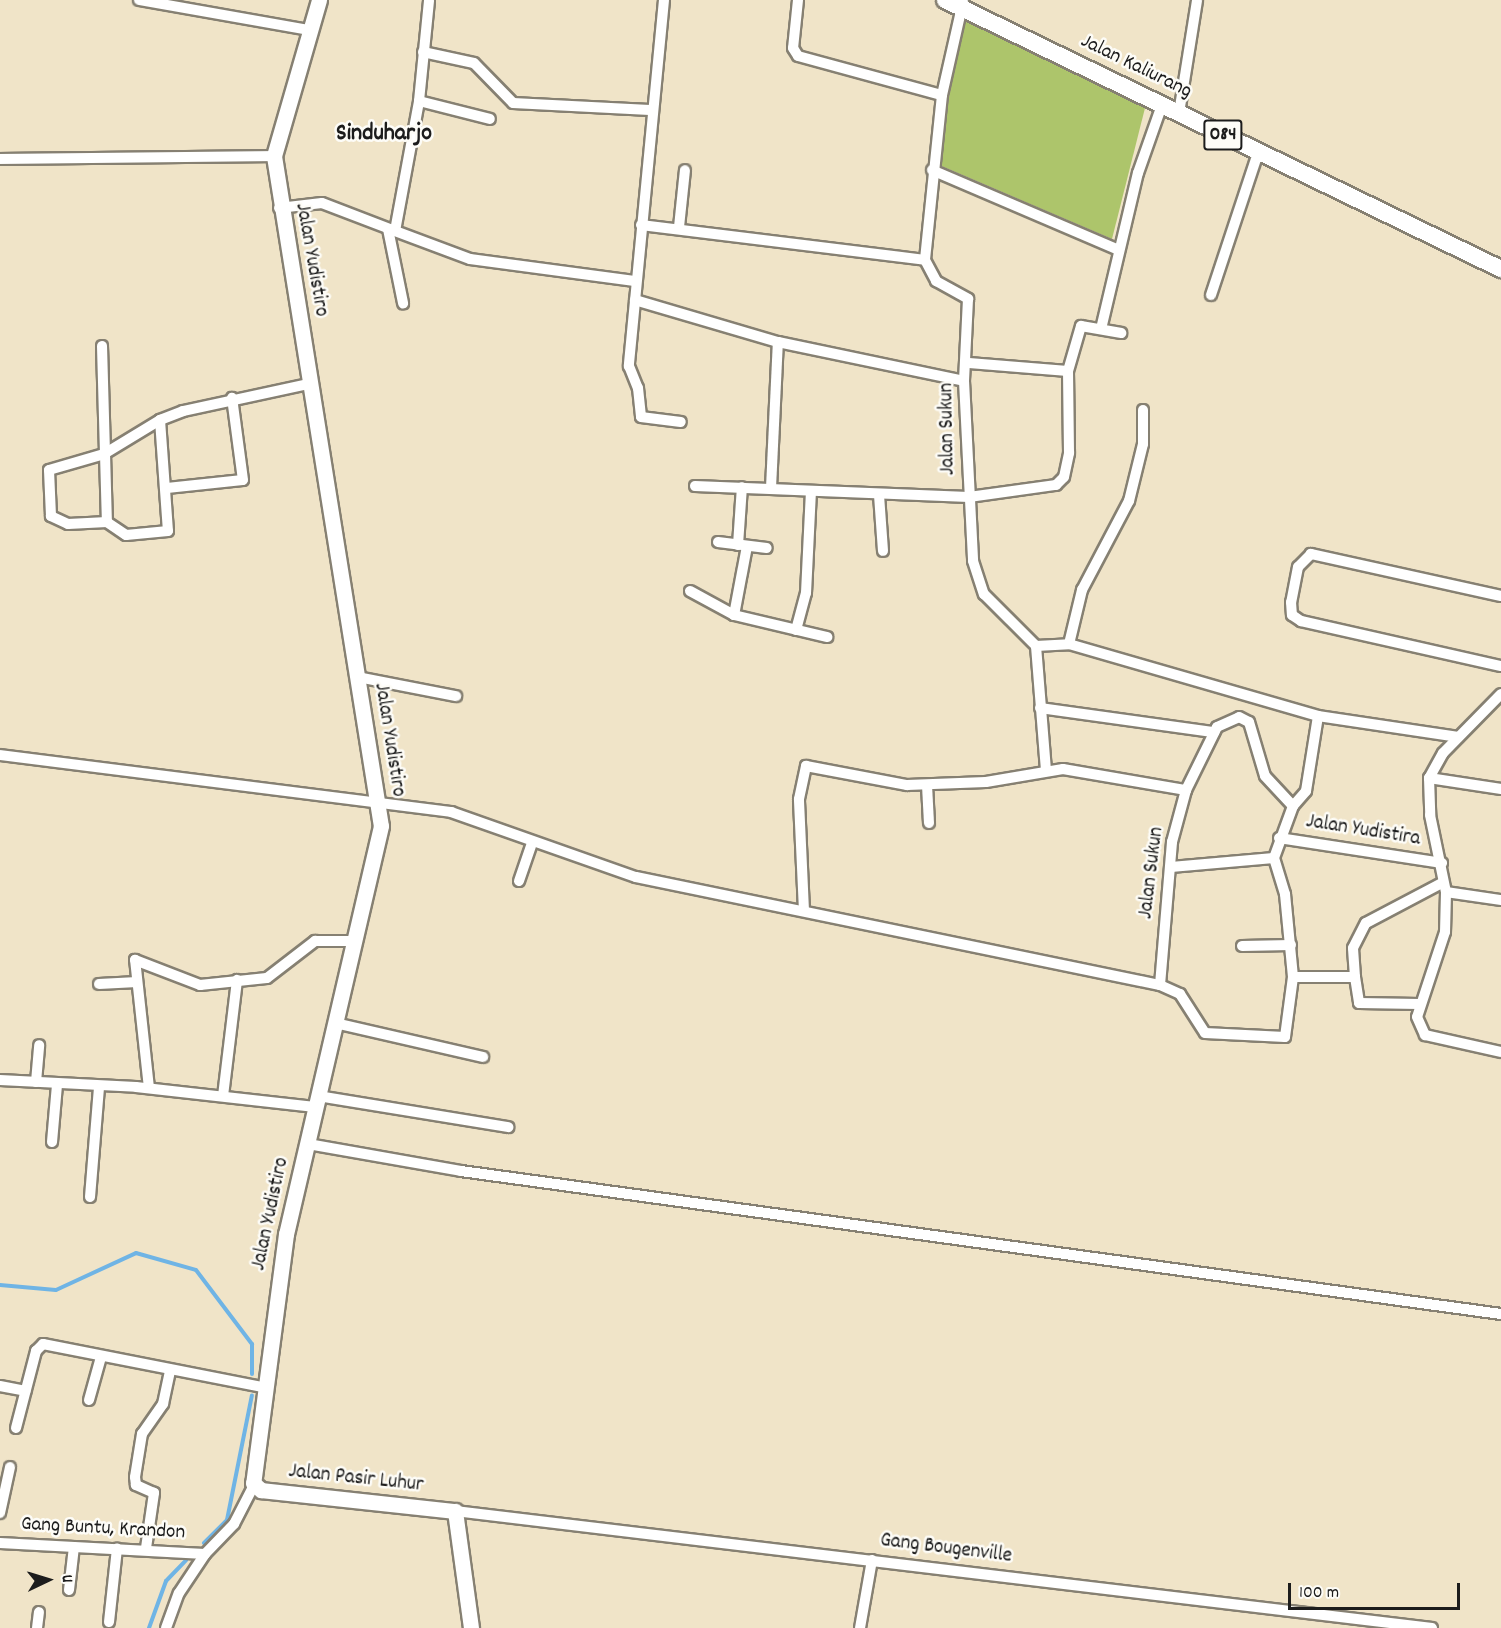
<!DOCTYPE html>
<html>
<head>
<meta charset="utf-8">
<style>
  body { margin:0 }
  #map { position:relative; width:1501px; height:1628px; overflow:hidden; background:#f0e4c8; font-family:Dekko,sans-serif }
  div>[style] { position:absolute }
  .green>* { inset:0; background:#adc56b }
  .stream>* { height:4px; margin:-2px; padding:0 2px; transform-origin:2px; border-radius:2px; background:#6fb4e5 }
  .roads { filter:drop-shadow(2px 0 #868072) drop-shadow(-2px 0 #868072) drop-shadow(0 2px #868072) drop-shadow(0 -2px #868072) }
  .street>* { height:10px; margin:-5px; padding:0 5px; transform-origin:5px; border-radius:5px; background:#fff }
  .secondary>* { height:15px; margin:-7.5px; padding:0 7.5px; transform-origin:7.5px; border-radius:7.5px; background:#fff }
  .primary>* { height:16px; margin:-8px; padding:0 8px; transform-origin:8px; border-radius:8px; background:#fff }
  span { translate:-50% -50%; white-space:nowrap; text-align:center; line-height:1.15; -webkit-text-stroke:5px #fdfcf7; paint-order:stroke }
  .shield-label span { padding:2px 4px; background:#fdfcf7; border:2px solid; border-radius:4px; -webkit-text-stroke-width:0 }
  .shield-label { font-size:20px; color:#1c1c1c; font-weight:700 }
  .street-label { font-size:21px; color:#1c1c1c }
  .quarter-label { font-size:24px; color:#1c1c1c; font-weight:700 }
  .north { position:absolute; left:18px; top:1550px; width:60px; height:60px; -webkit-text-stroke:4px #fdfcf7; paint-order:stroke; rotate:86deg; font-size:16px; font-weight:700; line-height:24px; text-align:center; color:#1c1c1c }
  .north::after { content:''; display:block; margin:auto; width:21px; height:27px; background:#1c1c1c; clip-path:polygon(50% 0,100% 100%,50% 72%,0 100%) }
  .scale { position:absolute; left:1288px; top:1583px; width:172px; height:27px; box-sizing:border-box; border:3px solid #1c1c1c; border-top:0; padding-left:8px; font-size:18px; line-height:21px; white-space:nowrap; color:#1c1c1c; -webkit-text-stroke:4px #fdfcf7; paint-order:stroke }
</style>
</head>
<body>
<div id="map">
  <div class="green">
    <div style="clip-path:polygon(961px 16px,1146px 104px,1112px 239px,939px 165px)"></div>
  </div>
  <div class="stream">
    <div style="left:0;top:1285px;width:56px;rotate:5.1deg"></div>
    <div style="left:56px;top:1290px;width:88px;rotate:-24.8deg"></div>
    <div style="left:136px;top:1253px;width:62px;rotate:15.8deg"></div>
    <div style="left:196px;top:1270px;width:93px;rotate:52.9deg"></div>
    <div style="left:252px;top:1344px;width:30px;rotate:90deg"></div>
    <div style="left:204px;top:1543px;width:33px;rotate:-45deg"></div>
    <div style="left:227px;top:1520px;width:127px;rotate:-78.7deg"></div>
    <div style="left:149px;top:1628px;width:50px;rotate:-70.1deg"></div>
    <div style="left:166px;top:1581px;width:29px;rotate:-46deg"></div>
  </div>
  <div class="roads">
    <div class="street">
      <div style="left:139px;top:0;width:174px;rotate:10deg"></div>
      <div style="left:664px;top:0;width:368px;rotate:95.5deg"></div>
      <div style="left:629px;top:366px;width:24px;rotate:68deg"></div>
      <div style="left:638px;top:388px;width:29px;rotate:84deg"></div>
      <div style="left:641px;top:417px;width:40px;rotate:7.1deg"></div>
      <div style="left:798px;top:0;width:48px;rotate:95.9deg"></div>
      <div style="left:793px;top:48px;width:9px;rotate:58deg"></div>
      <div style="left:798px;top:56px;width:149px;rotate:15.2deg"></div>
      <div style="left:963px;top:2px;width:95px;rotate:102.7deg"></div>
      <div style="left:942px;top:95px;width:166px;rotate:95.9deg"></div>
      <div style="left:925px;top:260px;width:24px;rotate:62deg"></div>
      <div style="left:936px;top:281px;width:37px;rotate:29deg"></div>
      <div style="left:968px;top:299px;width:82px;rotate:92.8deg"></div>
      <div style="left:964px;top:381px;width:180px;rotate:87.1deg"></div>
      <div style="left:973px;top:561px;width:35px;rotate:72deg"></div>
      <div style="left:984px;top:594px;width:74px;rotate:45deg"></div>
      <div style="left:1036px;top:646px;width:124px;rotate:85.4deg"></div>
      <div style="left:423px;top:52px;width:52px;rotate:12.2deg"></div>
      <div style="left:474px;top:63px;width:56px;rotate:45.7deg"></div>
      <div style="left:513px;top:103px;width:137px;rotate:2.9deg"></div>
      <div style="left:419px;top:101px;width:73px;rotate:14.2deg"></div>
      <div style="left:1179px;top:113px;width:114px;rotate:-80.9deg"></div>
      <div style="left:0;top:159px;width:274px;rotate:-0.6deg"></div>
      <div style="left:932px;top:170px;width:203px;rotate:23.2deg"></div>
      <div style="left:279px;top:208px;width:43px;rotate:-6.6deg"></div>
      <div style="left:322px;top:203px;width:78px;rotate:21deg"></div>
      <div style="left:395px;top:231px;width:132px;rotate:-79.5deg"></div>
      <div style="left:419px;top:101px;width:101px;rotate:-84.3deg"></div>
      <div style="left:641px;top:225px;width:286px;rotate:7deg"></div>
      <div style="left:679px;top:227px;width:57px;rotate:-84deg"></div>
      <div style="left:388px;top:229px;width:76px;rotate:78.5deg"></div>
      <div style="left:395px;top:231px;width:80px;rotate:20.5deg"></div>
      <div style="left:470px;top:259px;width:166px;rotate:7.6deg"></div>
      <div style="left:1211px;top:295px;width:150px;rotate:-71.7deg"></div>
      <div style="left:635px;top:300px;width:149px;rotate:16.4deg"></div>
      <div style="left:778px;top:342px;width:190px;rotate:11.8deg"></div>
      <div style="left:1101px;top:329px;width:160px;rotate:-76.7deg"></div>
      <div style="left:1138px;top:173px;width:72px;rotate:-70.6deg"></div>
      <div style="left:102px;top:346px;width:176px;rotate:88.4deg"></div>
      <div style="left:969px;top:363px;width:99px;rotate:4.6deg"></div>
      <div style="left:160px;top:420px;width:111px;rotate:85.9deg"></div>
      <div style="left:168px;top:531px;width:42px;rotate:174.6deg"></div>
      <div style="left:126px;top:535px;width:23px;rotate:-146deg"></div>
      <div style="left:107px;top:522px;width:39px;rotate:177deg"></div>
      <div style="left:68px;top:524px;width:19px;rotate:-155deg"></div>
      <div style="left:51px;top:516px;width:46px;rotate:-92.5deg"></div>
      <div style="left:49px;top:470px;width:57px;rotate:-16.2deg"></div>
      <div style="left:104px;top:454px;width:66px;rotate:-31.3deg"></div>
      <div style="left:160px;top:420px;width:25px;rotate:-21deg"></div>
      <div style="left:183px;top:411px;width:132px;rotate:-12.2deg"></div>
      <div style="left:695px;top:486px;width:274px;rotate:2.3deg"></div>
      <div style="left:969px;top:497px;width:88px;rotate:-7.9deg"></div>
      <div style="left:1056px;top:485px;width:11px;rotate:-45deg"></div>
      <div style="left:1064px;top:477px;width:25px;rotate:-78deg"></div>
      <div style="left:1069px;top:453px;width:82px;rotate:-90.7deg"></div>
      <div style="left:1068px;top:371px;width:47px;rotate:-73.9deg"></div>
      <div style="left:1081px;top:326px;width:41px;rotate:9.9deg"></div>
      <div style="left:167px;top:488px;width:76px;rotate:-6deg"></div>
      <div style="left:243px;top:480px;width:83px;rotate:-97.6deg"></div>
      <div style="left:771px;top:488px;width:146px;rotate:-87.3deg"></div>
      <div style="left:879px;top:495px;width:56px;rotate:85.9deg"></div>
      <div style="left:718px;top:542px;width:49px;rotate:7deg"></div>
      <div style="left:738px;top:545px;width:58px;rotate:-86.1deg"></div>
      <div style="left:690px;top:591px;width:50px;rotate:28.6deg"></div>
      <div style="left:734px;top:615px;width:96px;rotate:13.3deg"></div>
      <div style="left:1501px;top:596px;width:195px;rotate:-167.5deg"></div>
      <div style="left:1311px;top:554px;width:18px;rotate:135deg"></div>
      <div style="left:1298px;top:567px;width:36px;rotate:101deg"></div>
      <div style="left:1291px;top:602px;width:13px;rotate:86deg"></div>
      <div style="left:1292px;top:615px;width:11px;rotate:34deg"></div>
      <div style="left:1301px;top:621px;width:205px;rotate:12.7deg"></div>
      <div style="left:734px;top:615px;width:70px;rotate:-79.3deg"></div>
      <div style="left:796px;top:630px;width:38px;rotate:-75deg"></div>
      <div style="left:806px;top:593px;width:101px;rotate:-87.2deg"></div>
      <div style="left:1069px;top:644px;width:56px;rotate:-76.5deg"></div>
      <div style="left:1082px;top:590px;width:101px;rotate:-62.2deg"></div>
      <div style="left:1129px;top:501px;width:59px;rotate:-76.2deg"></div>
      <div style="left:1143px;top:444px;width:34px;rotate:-90deg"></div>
      <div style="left:1036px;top:646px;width:33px;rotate:-3deg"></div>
      <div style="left:1069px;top:644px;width:259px;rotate:16.1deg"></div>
      <div style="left:1318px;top:716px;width:142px;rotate:8.5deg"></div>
      <div style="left:358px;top:677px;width:100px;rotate:11deg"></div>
      <div style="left:1501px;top:694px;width:83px;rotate:134.5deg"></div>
      <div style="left:1443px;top:753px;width:29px;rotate:119deg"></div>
      <div style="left:1429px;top:778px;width:37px;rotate:88deg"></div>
      <div style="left:1430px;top:815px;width:79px;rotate:78.3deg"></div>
      <div style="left:1446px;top:892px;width:40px;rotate:91.4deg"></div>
      <div style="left:1445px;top:932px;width:89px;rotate:108.2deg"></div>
      <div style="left:1417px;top:1017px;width:20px;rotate:66deg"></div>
      <div style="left:1425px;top:1035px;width:78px;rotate:12.6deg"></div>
      <div style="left:1040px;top:708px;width:176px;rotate:7.9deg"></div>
      <div style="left:0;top:755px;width:455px;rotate:7.2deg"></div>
      <div style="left:451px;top:812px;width:196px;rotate:19.4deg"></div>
      <div style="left:636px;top:877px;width:535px;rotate:11.65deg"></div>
      <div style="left:1160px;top:985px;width:22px;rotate:24deg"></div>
      <div style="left:1180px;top:994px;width:46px;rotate:57.3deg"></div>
      <div style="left:1205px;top:1033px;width:80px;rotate:2.9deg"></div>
      <div style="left:1285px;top:1037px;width:61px;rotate:-82.4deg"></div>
      <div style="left:1429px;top:778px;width:73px;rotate:8.7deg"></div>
      <div style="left:927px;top:785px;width:38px;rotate:87deg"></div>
      <div style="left:1293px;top:806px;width:20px;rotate:-49deg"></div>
      <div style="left:1306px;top:791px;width:76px;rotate:-80.9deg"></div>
      <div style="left:1279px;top:838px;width:165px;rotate:8.7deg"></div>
      <div style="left:1171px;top:867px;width:103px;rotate:-5deg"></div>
      <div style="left:519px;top:881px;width:40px;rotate:-71.1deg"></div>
      <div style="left:1446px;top:892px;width:56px;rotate:8.3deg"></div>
      <div style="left:804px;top:911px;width:112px;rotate:-92.6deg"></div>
      <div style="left:799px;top:799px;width:34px;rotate:-78deg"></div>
      <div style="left:806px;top:766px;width:103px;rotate:10.7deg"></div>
      <div style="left:907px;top:785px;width:79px;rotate:-2.2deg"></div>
      <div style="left:986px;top:782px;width:78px;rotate:-9.6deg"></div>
      <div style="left:1063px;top:769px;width:125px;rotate:9.7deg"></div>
      <div style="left:1242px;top:946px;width:49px;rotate:-1.2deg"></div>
      <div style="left:1355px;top:977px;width:29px;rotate:-94deg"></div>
      <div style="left:1353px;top:948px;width:28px;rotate:-63deg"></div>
      <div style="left:1366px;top:923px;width:86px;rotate:-27.8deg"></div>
      <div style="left:99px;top:984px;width:38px;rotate:-3deg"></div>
      <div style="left:1160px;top:985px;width:144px;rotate:-85.2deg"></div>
      <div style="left:1172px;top:842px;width:54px;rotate:-74.9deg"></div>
      <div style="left:1186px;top:790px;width:70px;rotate:-63.8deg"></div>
      <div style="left:1217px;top:727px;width:24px;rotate:-24deg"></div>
      <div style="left:1239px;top:717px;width:11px;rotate:27deg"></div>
      <div style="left:1249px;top:722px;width:56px;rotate:73.5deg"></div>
      <div style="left:1265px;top:776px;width:41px;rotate:47deg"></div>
      <div style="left:1293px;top:806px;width:55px;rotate:110.1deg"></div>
      <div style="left:1274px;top:858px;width:38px;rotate:73deg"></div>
      <div style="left:1285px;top:894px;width:83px;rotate:84.5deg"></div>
      <div style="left:1293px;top:977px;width:62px"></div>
      <div style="left:1355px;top:977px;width:26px;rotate:81deg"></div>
      <div style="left:1359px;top:1003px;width:60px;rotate:1deg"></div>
      <div style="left:335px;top:1023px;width:152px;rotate:12.9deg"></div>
      <div style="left:0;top:1080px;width:136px;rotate:2.9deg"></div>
      <div style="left:136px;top:1087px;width:180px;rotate:6.4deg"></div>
      <div style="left:36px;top:1082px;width:37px;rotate:-85deg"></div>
      <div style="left:149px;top:1088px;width:129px;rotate:-96.2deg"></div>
      <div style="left:135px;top:960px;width:70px;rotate:21deg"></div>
      <div style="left:200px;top:985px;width:67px;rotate:-6deg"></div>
      <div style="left:267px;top:978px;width:61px;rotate:-37.6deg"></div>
      <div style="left:315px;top:941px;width:38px"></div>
      <div style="left:223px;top:1096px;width:117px;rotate:-83.1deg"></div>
      <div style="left:318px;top:1096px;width:193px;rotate:9.3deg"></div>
      <div style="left:52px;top:1142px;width:57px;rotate:-85deg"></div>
      <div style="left:308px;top:1144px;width:155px;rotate:10deg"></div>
      <div style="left:461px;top:1171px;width:1050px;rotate:7.83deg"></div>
      <div style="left:90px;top:1197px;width:109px;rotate:-85.3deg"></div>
      <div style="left:0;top:1386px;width:26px;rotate:11deg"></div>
      <div style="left:89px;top:1400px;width:45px;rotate:-74.4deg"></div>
      <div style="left:16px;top:1428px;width:80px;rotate:-75.4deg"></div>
      <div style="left:36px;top:1351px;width:10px;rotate:-45deg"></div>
      <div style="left:43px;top:1344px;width:224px;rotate:11.1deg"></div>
      <div style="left:455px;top:1511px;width:984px;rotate:6.83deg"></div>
      <div style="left:0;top:1513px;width:47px;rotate:-77.7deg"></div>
      <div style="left:0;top:1543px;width:205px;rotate:3.1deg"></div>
      <div style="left:146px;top:1548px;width:56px;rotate:-81.7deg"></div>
      <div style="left:154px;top:1493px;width:20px;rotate:-156deg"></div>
      <div style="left:136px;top:1485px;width:8px;rotate:-97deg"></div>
      <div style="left:135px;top:1477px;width:44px;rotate:-80.8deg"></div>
      <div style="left:142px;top:1434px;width:37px;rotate:-55deg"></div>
      <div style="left:163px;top:1404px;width:35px;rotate:-78deg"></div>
      <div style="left:69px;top:1590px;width:43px;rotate:-83.4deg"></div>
      <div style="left:109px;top:1622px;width:74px;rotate:-83.8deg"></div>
      <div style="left:37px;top:1628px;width:16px;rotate:-83deg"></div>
      <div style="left:166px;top:1628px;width:37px;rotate:-70deg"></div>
      <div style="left:179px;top:1593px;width:47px;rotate:-56.3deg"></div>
      <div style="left:205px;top:1554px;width:42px;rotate:-46deg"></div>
      <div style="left:234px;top:1524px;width:42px;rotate:-62.8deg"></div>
      <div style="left:860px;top:1628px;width:69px;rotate:-80deg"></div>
    </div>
    <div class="secondary">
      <div style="left:319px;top:0;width:162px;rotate:106.1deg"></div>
      <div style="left:274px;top:156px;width:678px;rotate:80.93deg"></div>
      <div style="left:381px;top:826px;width:419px;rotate:103.1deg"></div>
      <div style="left:286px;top:1234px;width:251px;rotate:97.5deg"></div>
      <div style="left:253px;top:1483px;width:11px;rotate:41deg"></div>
      <div style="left:261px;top:1490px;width:195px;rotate:6.2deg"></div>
      <div style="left:455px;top:1511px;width:118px;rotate:82.2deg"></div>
    </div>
    <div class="primary">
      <div style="left:945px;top:0;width:618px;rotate:25.82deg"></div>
    </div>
  </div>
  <div class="shield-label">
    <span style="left:1223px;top:135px">084</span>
  </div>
  <div class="street-label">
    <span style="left:1136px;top:67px;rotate:26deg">Jalan Kaliurang</span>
    <span style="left:311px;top:260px;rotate:80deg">Jalan Yudistiro</span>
    <span style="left:948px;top:429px;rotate:-91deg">Jalan Sukun</span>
    <span style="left:389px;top:740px;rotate:81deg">Jalan Yudistiro</span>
    <span style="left:1363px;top:831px;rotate:9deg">Jalan Yudistira</span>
    <span style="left:1152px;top:873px;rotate:-83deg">Jalan Sukun</span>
    <span style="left:271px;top:1214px;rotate:-78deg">Jalan Yudistiro</span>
    <span style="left:356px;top:1479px;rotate:6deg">Jalan Pasir Luhur</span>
    <span style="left:103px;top:1529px;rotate:3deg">Gang Buntu, Krandon</span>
    <span style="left:946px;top:1549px;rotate:7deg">Gang Bougenville</span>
  </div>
  <div class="quarter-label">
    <span style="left:384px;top:135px">Sinduharjo</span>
  </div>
  <div class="north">U</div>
  <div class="scale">100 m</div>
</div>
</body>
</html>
